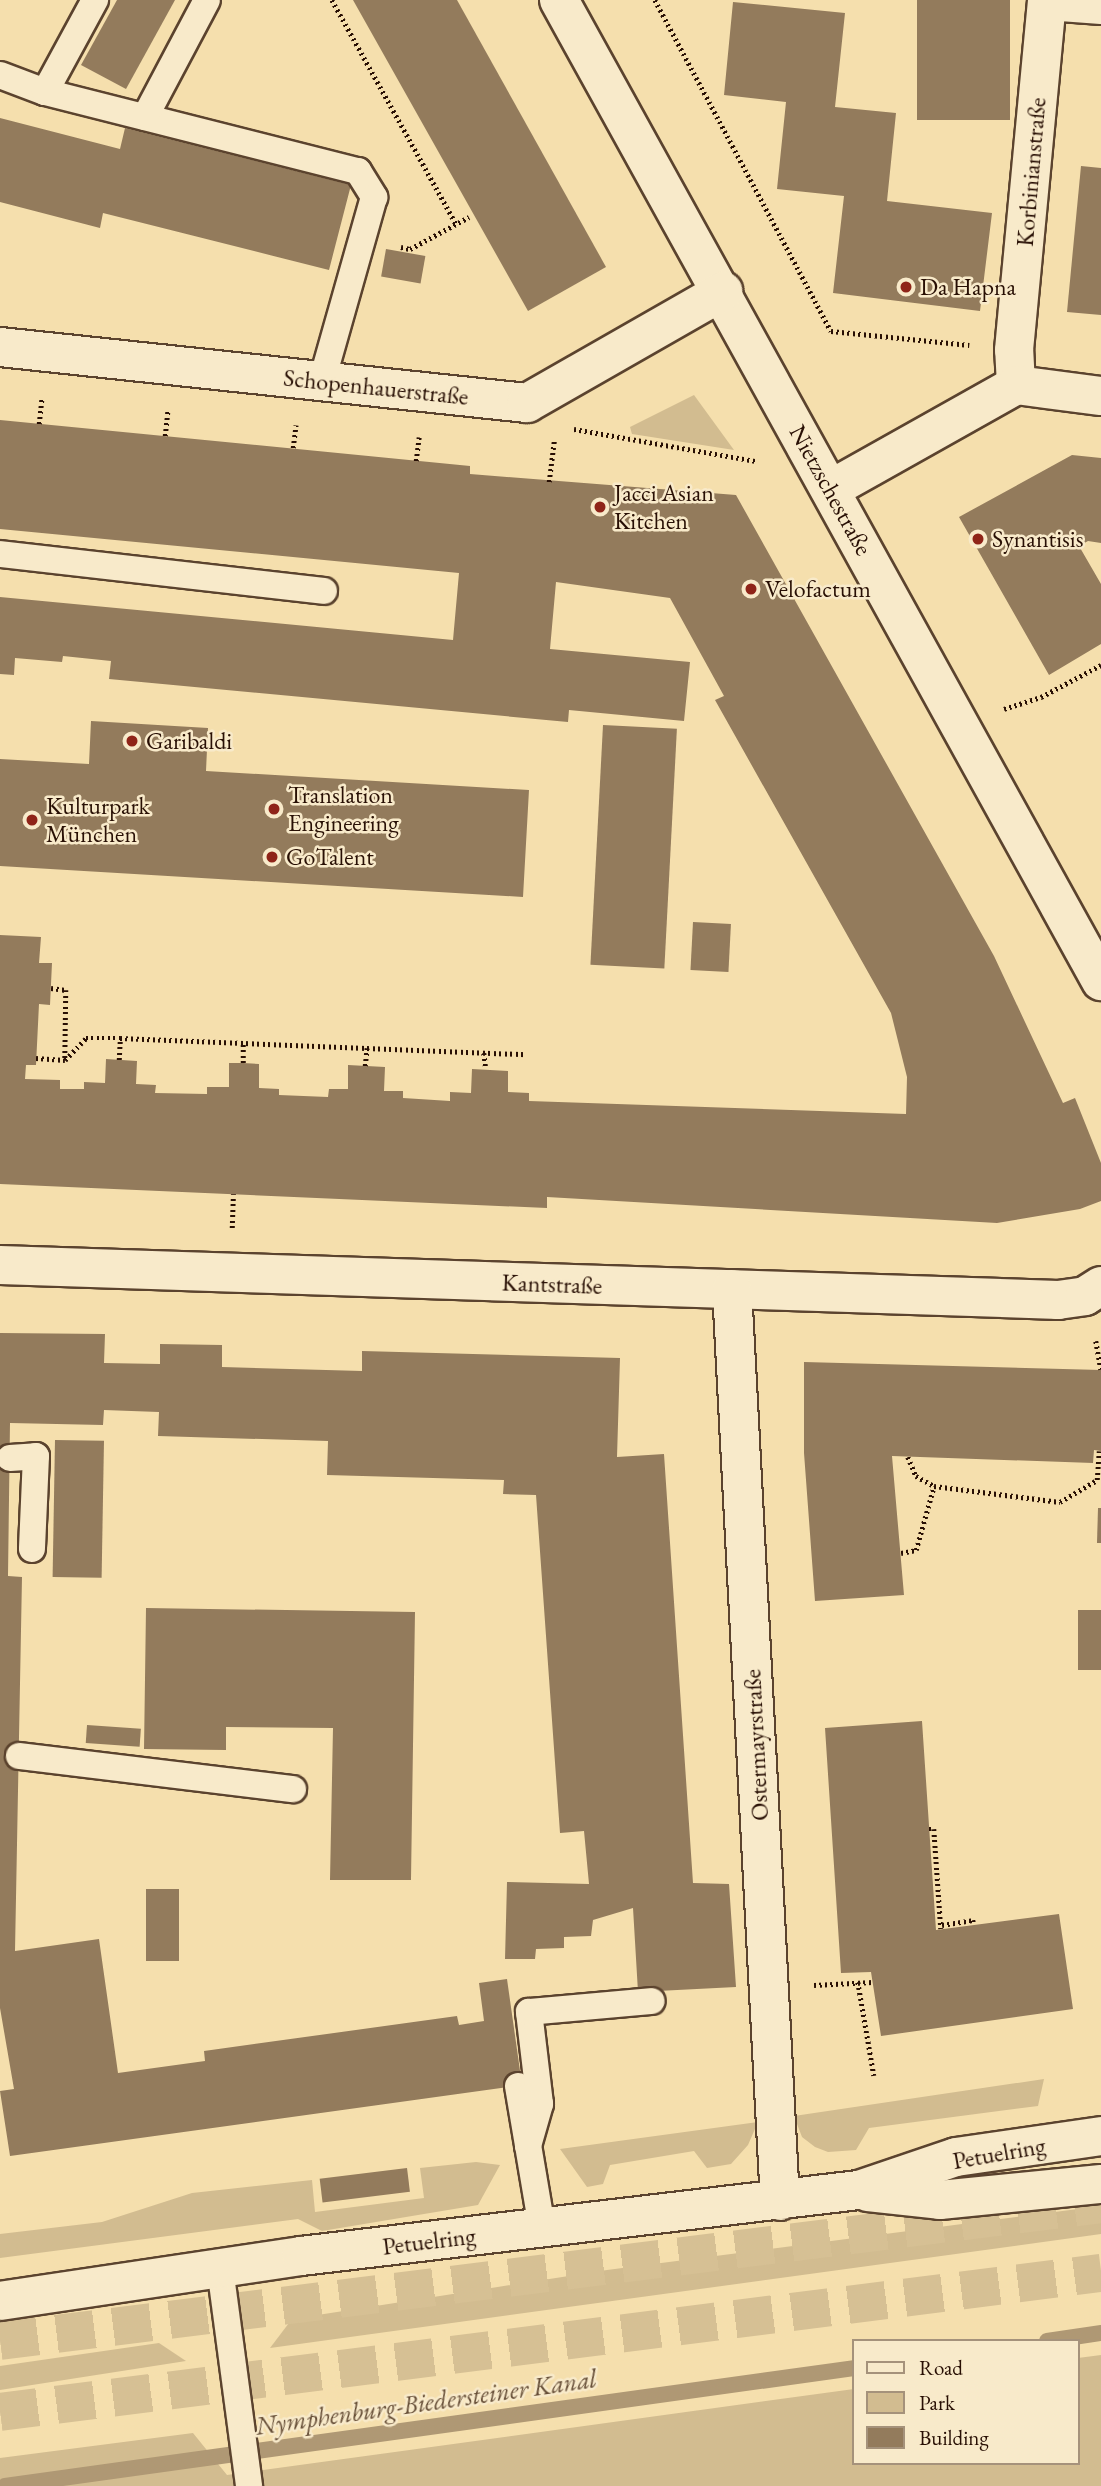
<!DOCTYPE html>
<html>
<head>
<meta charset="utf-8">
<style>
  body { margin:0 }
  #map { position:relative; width:1101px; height:2486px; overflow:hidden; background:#f5dfad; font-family:"EB Garamond",serif }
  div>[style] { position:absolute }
  .green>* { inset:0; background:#d2bc90 }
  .stream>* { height:16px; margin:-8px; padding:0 8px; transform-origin:8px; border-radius:8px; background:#af9874 }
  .building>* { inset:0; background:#937b5c; transform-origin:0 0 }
  .trunk-tunnel>* { height:38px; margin-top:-19px; transform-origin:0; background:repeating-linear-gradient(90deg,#d6c094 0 38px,transparent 0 57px) }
  .path>* { height:4.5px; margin-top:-2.25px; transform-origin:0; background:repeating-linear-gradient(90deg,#280f04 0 2px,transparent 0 5.5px) }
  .roads { filter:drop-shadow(2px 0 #5b432e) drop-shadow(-2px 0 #5b432e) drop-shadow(0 2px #5b432e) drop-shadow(0 -2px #5b432e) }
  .service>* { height:26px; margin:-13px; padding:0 13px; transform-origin:13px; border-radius:13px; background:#f8eaca }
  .minor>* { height:38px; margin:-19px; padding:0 19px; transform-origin:19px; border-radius:19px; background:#f8eaca }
  .secondary>* { height:38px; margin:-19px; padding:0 19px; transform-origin:19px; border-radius:19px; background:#f8eaca }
  .dots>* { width:19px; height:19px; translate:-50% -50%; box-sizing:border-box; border:4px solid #f8eaca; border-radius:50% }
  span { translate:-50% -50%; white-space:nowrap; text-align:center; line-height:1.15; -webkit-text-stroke:5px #f8eaca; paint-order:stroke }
  .street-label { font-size:24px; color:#280f04 }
  .poi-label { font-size:24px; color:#280f04 }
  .left { translate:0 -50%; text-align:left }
  .water-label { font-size:26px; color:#654d36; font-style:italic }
  .legend { position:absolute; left:852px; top:2339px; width:228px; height:126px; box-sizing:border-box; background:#f8eaca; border:2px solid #a5927b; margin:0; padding:9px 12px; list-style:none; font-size:21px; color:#280f04 }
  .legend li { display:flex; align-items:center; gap:14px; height:35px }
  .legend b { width:35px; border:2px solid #a5927b }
</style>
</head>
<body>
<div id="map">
  <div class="green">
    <div style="clip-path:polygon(694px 395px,734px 450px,632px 434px,630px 427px)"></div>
    <div style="clip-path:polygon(1044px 2079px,1038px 2106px,869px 2128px,856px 2150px,828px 2152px,815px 2147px,802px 2137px,794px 2116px)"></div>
    <div style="clip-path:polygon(758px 2122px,748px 2145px,731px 2164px,707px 2168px,694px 2151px,610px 2165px,603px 2184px,587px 2187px,560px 2149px)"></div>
    <div style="clip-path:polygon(476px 2162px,500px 2165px,478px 2205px,322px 2231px,298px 2219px,0 2258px,0 2234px,102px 2222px,192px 2193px,312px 2180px,315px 2212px,424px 2198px,420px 2168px)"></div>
    <div style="clip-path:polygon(1101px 2206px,1101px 2234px,270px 2348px,292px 2319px,607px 2270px)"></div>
    <div style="clip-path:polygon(159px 2343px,186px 2361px,0 2390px,0 2366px)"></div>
    <div style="clip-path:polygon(1101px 2355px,1101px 2486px,0 2486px,0 2458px,193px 2433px,227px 2475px,854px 2389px,854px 2463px,1078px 2463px,1078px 2358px)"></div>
  </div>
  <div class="stream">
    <div style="left:1047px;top:2341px;width:55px;rotate:-8.4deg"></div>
    <div style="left:5px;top:2486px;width:857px;rotate:-7.91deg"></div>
  </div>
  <div class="building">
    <div style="clip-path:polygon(117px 0,175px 0,126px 89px,81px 65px)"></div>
    <div style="clip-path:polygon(353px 0,457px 0,606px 267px,528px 311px)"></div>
    <div style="left:917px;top:0;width:93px;height:120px"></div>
    <div style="clip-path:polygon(733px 2px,845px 13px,835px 107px,896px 113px,887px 201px,992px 213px,980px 311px,833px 293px,844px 196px,777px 189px,786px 102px,724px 95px)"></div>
    <div style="clip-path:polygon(0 118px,120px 149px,125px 128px,351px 185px,329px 270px,103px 213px,100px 228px,0 202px)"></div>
    <div style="clip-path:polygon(1081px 166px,1101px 168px,1101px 315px,1067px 312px)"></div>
    <div style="left:386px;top:249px;width:40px;height:28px;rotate:10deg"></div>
    <div style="clip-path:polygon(0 420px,470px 466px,470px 474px,736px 495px,994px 956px,1063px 1103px,1075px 1098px,1101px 1163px,1101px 1201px,1080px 1209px,997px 1223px,547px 1197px,547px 1208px,0 1184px,0 935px,41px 937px,39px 963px,52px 963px,50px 1005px,39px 1004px,36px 1065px,26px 1065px,25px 1079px,60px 1080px,60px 1089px,84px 1089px,84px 1082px,105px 1083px,106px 1059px,137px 1061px,136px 1084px,156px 1085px,155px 1093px,207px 1094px,207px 1087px,229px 1087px,229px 1063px,243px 1063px,259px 1064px,259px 1088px,279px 1089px,279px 1095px,328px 1097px,329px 1089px,348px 1089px,348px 1065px,385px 1067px,384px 1091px,403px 1091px,403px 1098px,450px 1101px,450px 1092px,471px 1093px,472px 1069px,508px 1071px,508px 1092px,529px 1093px,529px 1101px,906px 1114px,907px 1077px,891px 1013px,715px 700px,724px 696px,670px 598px,556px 582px,550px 649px,690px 662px,684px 721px,569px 710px,568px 722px,109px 679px,111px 661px,63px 656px,62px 662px,15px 658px,14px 675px,0 674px,0 597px,453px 640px,459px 573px,0 529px)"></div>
    <div style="clip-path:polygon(1072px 455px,1101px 458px,1101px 543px,1088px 541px,1079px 546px,1101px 584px,1101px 644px,1049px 675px,959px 517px)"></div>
    <div style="clip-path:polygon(91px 721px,208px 728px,206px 771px,529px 790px,523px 897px,0 866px,0 759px,89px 764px)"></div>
    <div style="left:603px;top:725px;width:74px;height:240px;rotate:3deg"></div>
    <div style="left:693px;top:922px;width:38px;height:48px;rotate:3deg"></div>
    <div style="clip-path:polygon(0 1333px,105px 1334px,104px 1363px,160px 1364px,160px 1344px,222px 1345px,222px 1367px,362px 1371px,362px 1351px,620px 1358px,617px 1457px,664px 1454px,693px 1883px,729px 1884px,736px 1987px,638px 1992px,633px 1908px,593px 1920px,591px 1936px,564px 1937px,564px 1948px,536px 1949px,535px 1959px,505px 1959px,507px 1882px,589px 1884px,584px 1831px,560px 1833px,536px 1495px,503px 1494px,504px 1480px,327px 1475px,328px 1441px,158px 1436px,159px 1412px,104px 1410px,103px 1425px,10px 1423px,8px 1576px,22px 1577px,15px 1951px,99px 1939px,118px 2073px,205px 2061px,204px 2051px,457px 2016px,459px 2025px,484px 2021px,479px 1983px,507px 1979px,522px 2085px,10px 2156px,0 2091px,14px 2089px,0 2008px)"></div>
    <div style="clip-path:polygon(804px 1362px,1101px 1370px,1101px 1451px,1094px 1450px,1093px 1463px,892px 1456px,904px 1595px,815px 1601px,804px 1453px)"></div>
    <div style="left:55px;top:1440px;width:49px;height:137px;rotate:1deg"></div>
    <div style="clip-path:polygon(1098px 1508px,1101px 1508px,1101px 1543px,1097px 1543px)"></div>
    <div style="clip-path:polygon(146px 1608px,415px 1612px,411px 1880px,330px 1880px,333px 1728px,226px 1727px,226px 1750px,144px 1749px)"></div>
    <div style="left:1078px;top:1610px;width:23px;height:60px"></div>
    <div style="clip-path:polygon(922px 1721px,936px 1930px,1059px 1914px,1073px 2009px,881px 2036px,871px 1972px,841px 1973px,825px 1728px)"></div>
    <div style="left:87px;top:1725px;width:54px;height:18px;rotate:4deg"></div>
    <div style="left:146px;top:1889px;width:33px;height:72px"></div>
    <div style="left:407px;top:2168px;width:24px;height:88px;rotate:83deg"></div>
  </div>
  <div class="trunk-tunnel">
    <div style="left:0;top:2341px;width:1109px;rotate:-7.09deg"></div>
    <div style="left:0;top:2412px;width:1110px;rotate:-7.2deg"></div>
  </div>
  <div class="path">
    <div style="left:332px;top:0;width:256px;rotate:61deg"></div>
    <div style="left:655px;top:0;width:375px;rotate:62deg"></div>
    <div style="left:831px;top:331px;width:139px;rotate:5.8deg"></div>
    <div style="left:401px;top:247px;width:9px;rotate:13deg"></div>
    <div style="left:410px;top:249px;width:67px;rotate:-28.5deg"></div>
    <div style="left:39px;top:424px;width:27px;rotate:-84deg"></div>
    <div style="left:574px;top:429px;width:185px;rotate:10deg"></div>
    <div style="left:165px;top:436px;width:27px;rotate:-84deg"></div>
    <div style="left:293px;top:448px;width:23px;rotate:-83deg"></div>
    <div style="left:416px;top:461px;width:24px;rotate:-83deg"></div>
    <div style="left:549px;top:482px;width:41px;rotate:-83deg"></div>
    <div style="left:1004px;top:709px;width:39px;rotate:-18deg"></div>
    <div style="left:1041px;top:697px;width:68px;rotate:-28.1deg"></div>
    <div style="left:51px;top:988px;width:15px;rotate:8deg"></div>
    <div style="left:66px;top:990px;width:68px;rotate:90.8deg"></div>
    <div style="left:484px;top:1053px;width:16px;rotate:83deg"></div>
    <div style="left:36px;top:1058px;width:29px;rotate:4deg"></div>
    <div style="left:65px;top:1060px;width:30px;rotate:-46deg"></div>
    <div style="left:86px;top:1038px;width:34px"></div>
    <div style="left:120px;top:1038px;width:407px;rotate:2.3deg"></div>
    <div style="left:119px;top:1060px;width:22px;rotate:-87deg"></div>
    <div style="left:243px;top:1063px;width:20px;rotate:-90deg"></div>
    <div style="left:365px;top:1066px;width:18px;rotate:-84deg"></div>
    <div style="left:232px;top:1228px;width:34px;rotate:-88deg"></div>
    <div style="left:1096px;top:1341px;width:29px;rotate:80deg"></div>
    <div style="left:908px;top:1457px;width:21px;rotate:67deg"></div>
    <div style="left:916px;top:1476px;width:21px;rotate:29deg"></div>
    <div style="left:901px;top:1553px;width:15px;rotate:-11deg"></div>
    <div style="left:916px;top:1550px;width:66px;rotate:-74.3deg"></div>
    <div style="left:934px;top:1486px;width:127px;rotate:7.2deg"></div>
    <div style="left:1060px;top:1502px;width:43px;rotate:-30.7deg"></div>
    <div style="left:1097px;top:1480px;width:29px;rotate:-86deg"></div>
    <div style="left:929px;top:1829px;width:5px"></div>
    <div style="left:934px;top:1829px;width:100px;rotate:86deg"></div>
    <div style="left:942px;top:1925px;width:31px;rotate:-9deg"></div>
    <div style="left:973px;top:1920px;width:5px;rotate:79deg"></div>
    <div style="left:858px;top:1982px;width:95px;rotate:80.3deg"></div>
    <div style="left:814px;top:1985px;width:59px;rotate:-2.9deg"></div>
  </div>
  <div class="roads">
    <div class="service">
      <div style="left:1047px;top:7px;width:54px;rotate:4.2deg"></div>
      <div style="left:0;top:75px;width:48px;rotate:20.7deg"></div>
      <div style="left:45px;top:92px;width:323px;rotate:14.2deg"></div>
      <div style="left:358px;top:171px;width:31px;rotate:58deg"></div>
      <div style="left:374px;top:197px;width:191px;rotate:105.8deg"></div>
      <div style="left:45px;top:92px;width:105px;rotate:-61.5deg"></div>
      <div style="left:145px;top:117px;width:132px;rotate:-62.1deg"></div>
      <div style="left:0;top:554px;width:326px;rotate:6.5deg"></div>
      <div style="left:10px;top:1458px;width:26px;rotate:-4deg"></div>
      <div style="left:36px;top:1456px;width:93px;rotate:92.5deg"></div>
      <div style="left:19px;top:1756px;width:276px;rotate:6.9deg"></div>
      <div style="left:518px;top:2086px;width:144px;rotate:80.4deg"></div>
      <div style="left:528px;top:2146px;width:44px;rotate:-74.1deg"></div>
      <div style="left:540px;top:2104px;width:93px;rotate:-96.8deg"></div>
      <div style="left:529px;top:2012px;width:123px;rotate:-5.1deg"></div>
      <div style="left:220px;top:2268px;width:220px;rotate:82.4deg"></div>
    </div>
    <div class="minor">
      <div style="left:559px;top:0;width:1121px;rotate:61.08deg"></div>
      <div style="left:0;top:347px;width:530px;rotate:6.07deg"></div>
      <div style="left:527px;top:403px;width:226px;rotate:-29.7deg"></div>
      <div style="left:1016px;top:385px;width:35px;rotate:-93deg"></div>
      <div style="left:1014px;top:350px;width:352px;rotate:-84.6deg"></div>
      <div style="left:831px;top:489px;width:212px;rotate:-29.3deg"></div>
      <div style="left:1016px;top:385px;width:86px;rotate:7.4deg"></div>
      <div style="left:0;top:1265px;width:1059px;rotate:1.89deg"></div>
      <div style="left:1058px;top:1300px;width:27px;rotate:-8deg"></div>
      <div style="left:1085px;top:1296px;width:19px;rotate:-32deg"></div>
      <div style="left:732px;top:1289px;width:913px;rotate:86.99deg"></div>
    </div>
    <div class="secondary">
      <div style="left:868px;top:2192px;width:72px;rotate:6.3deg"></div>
      <div style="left:940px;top:2200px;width:162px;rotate:-5.7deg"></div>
      <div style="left:0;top:2301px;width:304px;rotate:-8.5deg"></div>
      <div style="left:301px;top:2256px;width:562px;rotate:-6.75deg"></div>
      <div style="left:859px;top:2190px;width:102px;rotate:-18.8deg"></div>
      <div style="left:956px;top:2157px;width:147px;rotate:-8.2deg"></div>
    </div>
  </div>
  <div class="dots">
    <div style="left:906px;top:287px;background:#8f2418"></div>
    <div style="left:600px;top:507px;background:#8f2418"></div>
    <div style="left:978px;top:539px;background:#8f2418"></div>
    <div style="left:751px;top:589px;background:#8f2418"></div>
    <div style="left:132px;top:741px;background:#8f2418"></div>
    <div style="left:274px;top:809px;background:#8f2418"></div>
    <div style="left:32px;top:820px;background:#8f2418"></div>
    <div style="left:272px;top:857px;background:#8f2418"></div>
  </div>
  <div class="street-label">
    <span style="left:1031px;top:172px;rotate:-85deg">Korbinianstraße</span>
    <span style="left:376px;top:387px;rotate:6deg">Schopenhauerstraße</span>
    <span style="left:831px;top:490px;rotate:61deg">Nietzschestraße</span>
    <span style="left:552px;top:1284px;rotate:2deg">Kantstraße</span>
    <span style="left:756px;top:1745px;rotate:-93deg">Ostermayrstraße</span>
    <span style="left:999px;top:2153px;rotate:-10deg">Petuelring</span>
    <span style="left:429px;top:2241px;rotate:-7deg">Petuelring</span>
  </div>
  <div class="poi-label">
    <span class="left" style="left:920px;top:287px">Da Hapna</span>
    <span class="left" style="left:614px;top:507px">Jacci Asian<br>Kitchen</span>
    <span class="left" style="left:992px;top:539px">Synantisis</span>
    <span class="left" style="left:765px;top:589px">Velofactum</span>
    <span class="left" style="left:146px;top:741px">Garibaldi</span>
    <span class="left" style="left:288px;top:809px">Translation<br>Engineering</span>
    <span class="left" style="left:46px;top:820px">Kulturpark<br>München</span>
    <span class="left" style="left:286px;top:857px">GoTalent</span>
  </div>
  <div class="water-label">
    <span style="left:426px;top:2403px;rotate:-8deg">Nymphenburg-Biedersteiner Kanal</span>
  </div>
  <ul class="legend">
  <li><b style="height:9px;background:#f8eaca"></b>Road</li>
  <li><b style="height:19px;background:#d2bc90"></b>Park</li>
  <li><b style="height:19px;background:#937b5c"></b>Building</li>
  </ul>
</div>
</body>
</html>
